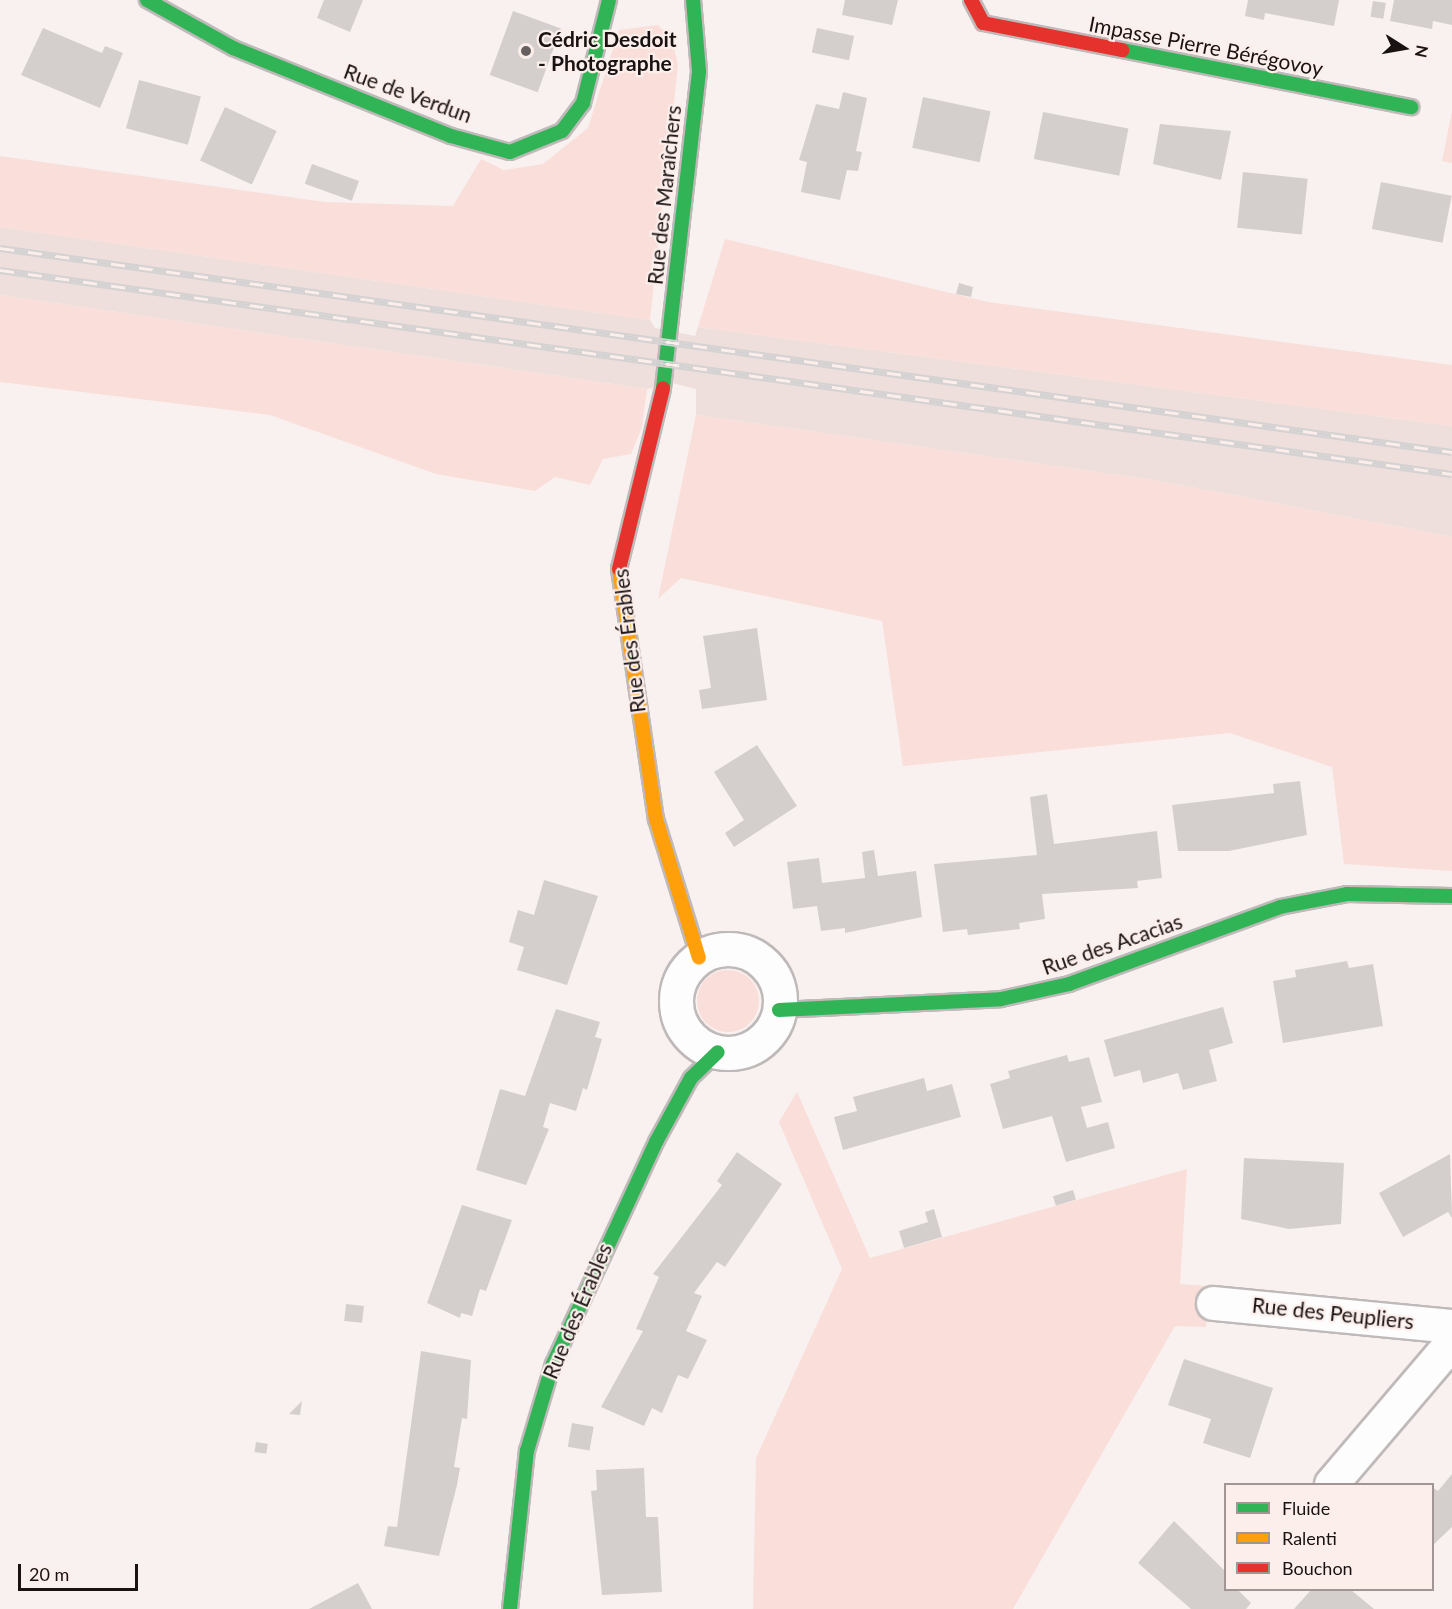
<!DOCTYPE html>
<html>
<head>
<meta charset="utf-8">
<style>
  body { margin:0 }
  #map { position:relative; width:1452px; height:1609px; overflow:hidden; background:#f8f1ef; font-family:Lato,sans-serif }
  div>[style] { position:absolute }
  .built>* { inset:0; background:#eedfdd }
  .green>* { inset:0; background:#fadeda }
  .round { border-radius:50% }
  .building>* { inset:0; background:#d4cfcd; transform-origin:0 0 }
  .roads { filter:drop-shadow(2px 0 #bfb9b9) drop-shadow(-2px 0 #bfb9b9) drop-shadow(0 2px #bfb9b9) drop-shadow(0 -2px #bfb9b9) }
  .street>* { height:33px; margin:-16.5px; padding:0 16.5px; transform-origin:16.5px; border-radius:16.5px; background:#fefdfd }
  .street>.ring { margin:-16.5px; padding:0; box-sizing:content-box; background:none; border:33px solid #fefdfd; border-radius:50% }
  .fast>* { height:14px; margin:-7px; padding:0 7px; transform-origin:7px; border-radius:7px; background:#30b455 }
  .slow>* { height:14px; margin:-7px; padding:0 7px; transform-origin:7px; border-radius:7px; background:#ff9f0a }
  .jam>* { height:14px; margin:-7px; padding:0 7px; transform-origin:7px; border-radius:7px; background:#e5322d }
  .rail>* { height:7px; margin-top:-3.5px; transform-origin:0; background:repeating-linear-gradient(90deg,#fceeeb 0 14px,#d4d2d2 0 28px); box-sizing:border-box; border-block:2px solid #d4d2d2 }
  .dots>* { width:16px; height:16px; translate:-50% -50%; box-sizing:border-box; border:3px solid #fceeeb; border-radius:50% }
  span { translate:-50% -50%; white-space:nowrap; text-align:center; line-height:1.15; -webkit-text-stroke:4.5px #fceeeb; paint-order:stroke }
  .poi-label { font-size:21px; color:#181312; font-weight:700 }
  .left { translate:0 -50%; text-align:left }
  .street-label { font-size:21px; color:#181312 }
  .legend { position:absolute; left:1224px; top:1483px; width:210px; height:108px; box-sizing:border-box; background:#fceeeb; border:2px solid #a19694; margin:0; padding:8px 10px; list-style:none; font-size:18px; color:#181312 }
  .legend li { display:flex; align-items:center; gap:12px; height:30px }
  .legend b { width:30px; border:2px solid #a19694 }
  .north { position:absolute; left:1374px; top:18px; width:60px; height:60px; -webkit-text-stroke:4px #fceeeb; paint-order:stroke; rotate:101deg; font-size:16px; font-weight:700; line-height:24px; text-align:center; color:#181312 }
  .north::after { content:''; display:block; margin:auto; width:21px; height:27px; background:#181312; clip-path:polygon(50% 0,100% 100%,50% 72%,0 100%) }
  .scale { position:absolute; left:18px; top:1564px; width:120px; height:27px; box-sizing:border-box; border:3px solid #181312; border-top:0; padding-left:8px; font-size:18px; line-height:21px; white-space:nowrap; color:#181312; -webkit-text-stroke:4px #fceeeb; paint-order:stroke }
</style>
</head>
<body>
<div id="map">
  <div class="built">
    <div style="clip-path:polygon(0 227px,650px 320px,655px 328px,695px 336px,698px 327px,1452px 426px,1452px 537px,1154px 480px,696px 415px,696px 389px,672px 383px,647px 389px,0 295px)"></div>
  </div>
  <div class="green">
    <div style="clip-path:polygon(658px 25px,672px 40px,678px 65px,650px 320px,0 227px,0 156px,325px 202px,453px 206px,481px 159px,504px 170px,543px 164px,588px 128px,619px 30px)"></div>
    <div style="clip-path:polygon(1452px 111px,1452px 163px,1442px 161px)"></div>
    <div style="clip-path:polygon(725px 239px,988px 302px,1452px 365px,1452px 426px,698px 327px)"></div>
    <div style="clip-path:polygon(0 295px,647px 389px,642px 427px,631px 454px,603px 459px,590px 485px,555px 477px,535px 491px,436px 474px,270px 415px,0 382px)"></div>
    <div style="clip-path:polygon(696px 415px,1154px 480px,1452px 537px,1452px 871px,1344px 864px,1332px 767px,1230px 733px,903px 766px,882px 621px,681px 578px,658px 599px)"></div>
    <div class="round" style="left:697px;top:970px;width:62px;height:62px"></div>
    <div style="clip-path:polygon(797px 1092px,870px 1258px,1187px 1169px,1180px 1284px,1207px 1286px,1206px 1327px,1175px 1326px,1013px 1609px,753px 1609px,756px 1458px,842px 1269px,779px 1122px)"></div>
  </div>
  <div class="building">
    <div style="clip-path:polygon(324px 0,363px 0,350px 32px,317px 18px)"></div>
    <div style="clip-path:polygon(845px 0,898px 0,892px 25px,842px 15px)"></div>
    <div style="clip-path:polygon(1248px 0,1339px 0,1334px 26px,1265px 13px,1264px 20px,1245px 16px)"></div>
    <div style="clip-path:polygon(1394px 0,1452px 0,1452px 25px,1433px 21px,1432px 29px,1390px 21px)"></div>
    <div style="left:1373px;top:1px;width:13px;height:16px;rotate:9deg"></div>
    <div style="left:513px;top:11px;width:51px;height:68px;rotate:20deg"></div>
    <div style="clip-path:polygon(43px 28px,102px 53px,105px 46px,123px 53px,100px 108px,21px 75px)"></div>
    <div style="left:817px;top:28px;width:38px;height:25px;rotate:12deg"></div>
    <div style="left:139px;top:80px;width:64px;height:50px;rotate:15deg"></div>
    <div style="clip-path:polygon(843px 92px,867px 98px,856px 151px,862px 152px,858px 171px,847px 170px,840px 200px,801px 192px,807px 162px,799px 160px,816px 104px,839px 109px)"></div>
    <div style="left:923px;top:97px;width:69px;height:52px;rotate:12deg"></div>
    <div style="left:225px;top:107px;width:57px;height:59px;rotate:25deg"></div>
    <div style="left:1043px;top:112px;width:87px;height:48px;rotate:11deg"></div>
    <div style="clip-path:polygon(1160px 124px,1231px 131px,1221px 180px,1153px 164px)"></div>
    <div style="left:312px;top:164px;width:50px;height:21px;rotate:20deg"></div>
    <div style="left:1243px;top:172px;width:65px;height:56px;rotate:6deg"></div>
    <div style="left:1381px;top:182px;width:72px;height:48px;rotate:11deg"></div>
    <div style="clip-path:polygon(959px 283px,973px 287px,971px 297px,956px 294px)"></div>
    <div style="clip-path:polygon(757px 628px,767px 700px,702px 709px,699px 690px,711px 688px,703px 636px)"></div>
    <div style="clip-path:polygon(757px 745px,797px 806px,734px 847px,725px 833px,744px 820px,714px 772px)"></div>
    <div style="clip-path:polygon(1300px 781px,1307px 835px,1229px 851px,1178px 851px,1172px 805px,1274px 793px,1273px 784px)"></div>
    <div style="clip-path:polygon(1047px 794px,1054px 844px,1157px 831px,1162px 878px,1137px 881px,1138px 888px,1042px 894px,1045px 919px,1019px 923px,1020px 929px,968px 935px,967px 929px,943px 932px,934px 864px,1037px 855px,1030px 797px)"></div>
    <div style="clip-path:polygon(874px 850px,878px 876px,916px 871px,922px 917px,845px 933px,845px 928px,821px 931px,817px 906px,793px 909px,787px 862px,819px 858px,822px 883px,865px 878px,862px 852px)"></div>
    <div style="clip-path:polygon(544px 880px,598px 896px,567px 985px,517px 970px,524px 947px,509px 942px,518px 910px,534px 915px)"></div>
    <div style="clip-path:polygon(1347px 961px,1349px 968px,1373px 964px,1383px 1026px,1283px 1043px,1273px 981px,1296px 977px,1295px 970px)"></div>
    <div style="clip-path:polygon(1223px 1007px,1233px 1043px,1209px 1050px,1217px 1081px,1183px 1090px,1178px 1073px,1143px 1083px,1140px 1070px,1114px 1077px,1104px 1040px)"></div>
    <div style="clip-path:polygon(556px 1009px,600px 1022px,595px 1037px,602px 1039px,587px 1090px,583px 1088px,576px 1111px,550px 1103px,543px 1127px,549px 1129px,526px 1185px,476px 1170px,500px 1089px,525px 1096px)"></div>
    <div style="clip-path:polygon(1067px 1055px,1069px 1062px,1089px 1057px,1102px 1102px,1081px 1107px,1087px 1128px,1108px 1122px,1115px 1148px,1066px 1162px,1052px 1116px,1003px 1129px,990px 1084px,1010px 1078px,1008px 1071px)"></div>
    <div style="clip-path:polygon(924px 1078px,927px 1091px,952px 1084px,961px 1117px,843px 1150px,834px 1117px,857px 1111px,853px 1097px)"></div>
    <div style="clip-path:polygon(737px 1152px,782px 1184px,725px 1267px,717px 1262px,694px 1293px,702px 1296px,686px 1331px,707px 1340px,688px 1379px,678px 1375px,662px 1413px,652px 1408px,644px 1426px,601px 1407px,643px 1331px,636px 1329px,659px 1277px,653px 1274px,722px 1185px,717px 1181px)"></div>
    <div style="clip-path:polygon(1450px 1154px,1452px 1218px,1448px 1212px,1403px 1237px,1379px 1193px)"></div>
    <div style="clip-path:polygon(1244px 1158px,1344px 1163px,1341px 1224px,1289px 1229px,1241px 1219px)"></div>
    <div style="left:1073px;top:1190px;width:10px;height:21px;rotate:73deg"></div>
    <div style="clip-path:polygon(462px 1205px,512px 1220px,486px 1291px,480px 1289px,472px 1316px,461px 1313px,460px 1318px,427px 1303px)"></div>
    <div style="clip-path:polygon(934px 1209px,942px 1237px,904px 1248px,899px 1231px,928px 1222px,925px 1212px)"></div>
    <div style="left:346px;top:1304px;width:18px;height:17px;rotate:6deg"></div>
    <div style="clip-path:polygon(421px 1351px,471px 1360px,467px 1419px,462px 1418px,454px 1467px,460px 1468px,457px 1485px,439px 1556px,384px 1546px,388px 1526px,397px 1527px)"></div>
    <div style="clip-path:polygon(1184px 1359px,1273px 1388px,1250px 1458px,1203px 1443px,1211px 1419px,1168px 1405px)"></div>
    <div style="clip-path:polygon(302px 1401px,300px 1415px,289px 1414px)"></div>
    <div style="left:572px;top:1423px;width:22px;height:24px;rotate:10deg"></div>
    <div style="left:256px;top:1442px;width:12px;height:10px;rotate:9deg"></div>
    <div style="clip-path:polygon(644px 1468px,646px 1517px,658px 1517px,662px 1592px,602px 1595px,591px 1491px,597px 1490px,596px 1470px)"></div>
    <div style="clip-path:polygon(1452px 1474px,1452px 1527px,1432px 1546px,1432px 1487px,1438px 1491px)"></div>
    <div style="clip-path:polygon(1174px 1521px,1226px 1572px,1226px 1590px,1238px 1590px,1251px 1603px,1246px 1609px,1191px 1609px,1138px 1563px)"></div>
    <div style="clip-path:polygon(358px 1583px,372px 1609px,309px 1609px)"></div>
    <div style="clip-path:polygon(1311px 1590px,1351px 1590px,1374px 1609px,1294px 1609px)"></div>
  </div>
  <div class="roads">
    <div class="street">
      <div class="ring" style="left:676px;top:949px;width:71px;height:71px"></div>
      <div style="left:1213px;top:1303px;width:240px;rotate:5.5deg"></div>
      <div style="left:1331px;top:1484px;width:187px;rotate:-49.6deg"></div>
    </div>
    <div class="fast">
      <div style="left:147px;top:0;width:98px;rotate:29.2deg"></div>
      <div style="left:233px;top:48px;width:235px;rotate:22deg"></div>
      <div style="left:451px;top:136px;width:61px;rotate:15.2deg"></div>
      <div style="left:510px;top:152px;width:56px;rotate:-22deg"></div>
      <div style="left:562px;top:131px;width:35px;rotate:-53deg"></div>
      <div style="left:583px;top:103px;width:106px;rotate:-75.8deg"></div>
      <div style="left:1122px;top:50px;width:295px;rotate:11.2deg"></div>
      <div style="left:663px;top:388px;width:319px;rotate:-83.5deg"></div>
      <div style="left:699px;top:71px;width:71px;rotate:-94.8deg"></div>
      <div style="left:779px;top:1010px;width:222px;rotate:-2.8deg"></div>
      <div style="left:1001px;top:999px;width:70px;rotate:-12.4deg"></div>
      <div style="left:1069px;top:984px;width:225px;rotate:-20deg"></div>
      <div style="left:1280px;top:907px;width:68px;rotate:-11deg"></div>
      <div style="left:1347px;top:894px;width:105px;rotate:1.1deg"></div>
      <div style="left:510px;top:1609px;width:159px;rotate:-83.9deg"></div>
      <div style="left:527px;top:1451px;width:91px;rotate:-73.4deg"></div>
      <div style="left:553px;top:1364px;width:245px;rotate:-65.1deg"></div>
      <div style="left:656px;top:1142px;width:73px;rotate:-61.3deg"></div>
      <div style="left:691px;top:1078px;width:37px;rotate:-44deg"></div>
    </div>
    <div class="slow">
      <div style="left:619px;top:569px;width:253px;rotate:81.6deg"></div>
      <div style="left:656px;top:819px;width:145px;rotate:72.8deg"></div>
    </div>
    <div class="jam">
      <div style="left:971px;top:0;width:26px;rotate:62deg"></div>
      <div style="left:983px;top:23px;width:142px;rotate:11deg"></div>
      <div style="left:619px;top:569px;width:186px;rotate:-76.3deg"></div>
    </div>
  </div>
  <div class="rail">
    <div style="left:0;top:248px;width:1466px;rotate:8deg"></div>
    <div style="left:0;top:270px;width:1466px;rotate:8deg"></div>
  </div>
  <div class="dots">
    <div style="left:526px;top:51px;background:#66615f"></div>
  </div>
  <div class="poi-label">
    <span class="left" style="left:538px;top:51px">Cédric Desdoit<br>- Photographe</span>
  </div>
  <div class="street-label">
    <span style="left:1206px;top:46px;rotate:11deg">Impasse Pierre Bérégovoy</span>
    <span style="left:408px;top:93px;rotate:20deg">Rue de Verdun</span>
    <span style="left:664px;top:195px;rotate:-84deg">Rue des Maraîchers</span>
    <span style="left:629px;top:641px;rotate:-97deg">Rue des Érables</span>
    <span style="left:1112px;top:944px;rotate:-19deg">Rue des Acacias</span>
    <span style="left:577px;top:1311px;rotate:-67deg">Rue des Érables</span>
    <span style="left:1333px;top:1313px;rotate:6deg">Rue des Peupliers</span>
  </div>
  <ul class="legend">
  <li><b style="height:8px;background:#30b455"></b>Fluide</li>
  <li><b style="height:8px;background:#ff9f0a"></b>Ralenti</li>
  <li><b style="height:8px;background:#e5322d"></b>Bouchon</li>
  </ul>
  <div class="north">N</div>
  <div class="scale">20 m</div>
</div>
</body>
</html>
